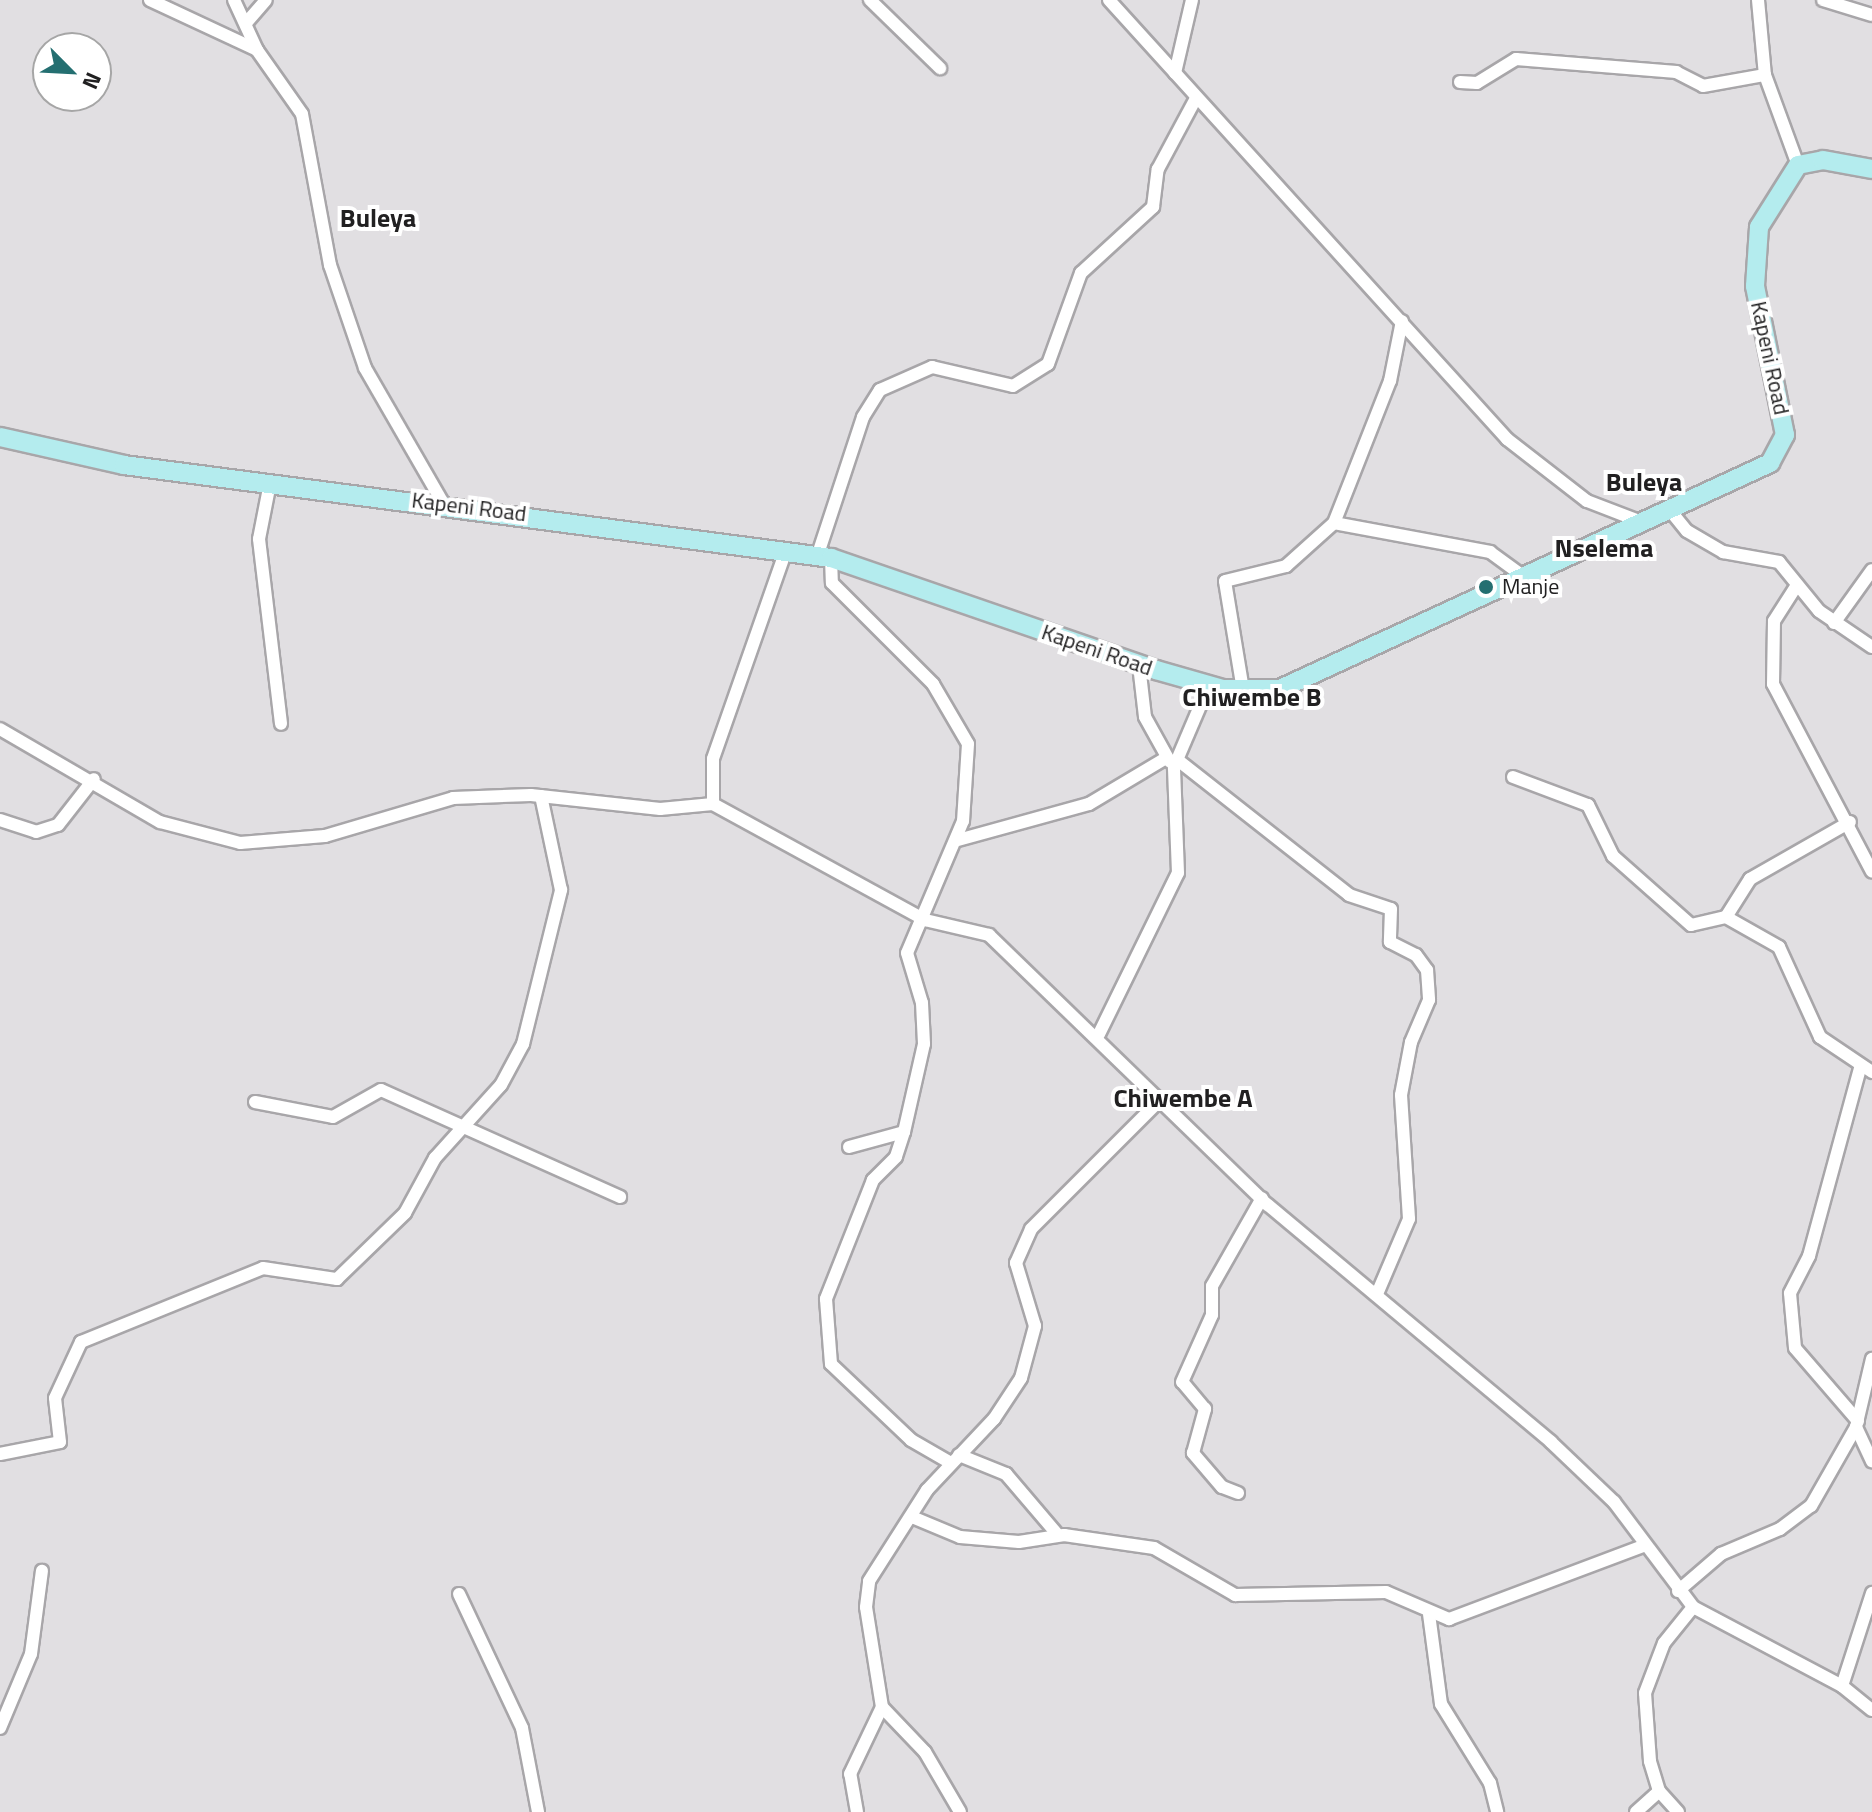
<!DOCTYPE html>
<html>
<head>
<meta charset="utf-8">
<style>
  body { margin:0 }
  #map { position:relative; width:1872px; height:1812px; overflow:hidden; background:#e1dfe2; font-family:"Titillium Web",sans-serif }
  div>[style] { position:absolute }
  .roads { filter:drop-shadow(2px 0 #a8a6a9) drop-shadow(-2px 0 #a8a6a9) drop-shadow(0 2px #a8a6a9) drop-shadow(0 -2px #a8a6a9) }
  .street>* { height:12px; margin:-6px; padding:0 6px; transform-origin:6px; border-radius:6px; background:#fff }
  .secondary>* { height:18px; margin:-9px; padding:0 9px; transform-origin:9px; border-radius:9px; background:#b4ecee }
  .dots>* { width:22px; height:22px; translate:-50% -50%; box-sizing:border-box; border:4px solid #fff; border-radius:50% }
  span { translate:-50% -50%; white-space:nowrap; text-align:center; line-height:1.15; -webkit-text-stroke:8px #fff; paint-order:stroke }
  .street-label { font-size:22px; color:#212021 }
  .poi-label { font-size:22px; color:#212021 }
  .left { translate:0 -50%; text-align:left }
  .quarter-label { font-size:26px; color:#212021; font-weight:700 }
  .north { position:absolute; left:32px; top:32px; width:80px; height:80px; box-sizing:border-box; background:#fff; border:2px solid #a6a6a6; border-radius:50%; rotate:114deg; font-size:22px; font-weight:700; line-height:32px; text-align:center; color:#212021 }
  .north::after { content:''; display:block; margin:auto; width:28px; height:36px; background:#246f71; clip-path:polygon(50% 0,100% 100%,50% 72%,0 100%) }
</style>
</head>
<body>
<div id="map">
  <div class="roads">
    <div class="street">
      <div style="left:150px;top:0;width:118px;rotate:25deg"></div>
      <div style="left:234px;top:0;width:55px;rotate:65.3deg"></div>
      <div style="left:257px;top:50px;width:78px;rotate:54.9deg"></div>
      <div style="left:302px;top:114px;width:154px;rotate:79.5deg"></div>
      <div style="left:330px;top:265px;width:109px;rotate:71.2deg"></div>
      <div style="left:365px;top:368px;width:158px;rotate:60deg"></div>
      <div style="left:870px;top:0;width:98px;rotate:44.2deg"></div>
      <div style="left:1109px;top:0;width:593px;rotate:47.8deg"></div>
      <div style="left:1507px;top:439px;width:101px;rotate:37.8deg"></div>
      <div style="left:1587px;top:501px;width:61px;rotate:21.1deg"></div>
      <div style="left:1758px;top:0;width:75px;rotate:84.7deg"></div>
      <div style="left:1765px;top:75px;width:96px;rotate:69.9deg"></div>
      <div style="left:1823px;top:0;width:51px;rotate:17deg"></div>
      <div style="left:246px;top:23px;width:30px;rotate:-49deg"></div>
      <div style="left:1175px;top:73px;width:75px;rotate:-76.9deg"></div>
      <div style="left:1460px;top:82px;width:17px;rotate:3deg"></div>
      <div style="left:1477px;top:83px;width:46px;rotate:-31.6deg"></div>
      <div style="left:1516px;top:59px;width:161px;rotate:4.6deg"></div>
      <div style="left:1676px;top:72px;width:30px;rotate:27deg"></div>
      <div style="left:1703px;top:86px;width:63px;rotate:-10.1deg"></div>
      <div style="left:270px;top:483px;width:57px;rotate:101.1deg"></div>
      <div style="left:259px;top:539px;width:186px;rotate:83.2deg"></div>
      <div style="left:1669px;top:509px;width:28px;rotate:51deg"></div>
      <div style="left:1687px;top:531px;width:42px;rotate:30.3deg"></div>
      <div style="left:1723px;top:552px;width:57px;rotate:10.1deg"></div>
      <div style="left:1779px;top:562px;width:63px;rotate:50.8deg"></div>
      <div style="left:1819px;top:611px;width:64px;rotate:34.2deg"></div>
      <div style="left:1334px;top:523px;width:159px;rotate:10.5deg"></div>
      <div style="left:1490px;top:552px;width:46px;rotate:36.1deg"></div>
      <div style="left:785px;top:553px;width:218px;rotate:109.3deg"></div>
      <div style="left:713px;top:759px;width:45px;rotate:90deg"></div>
      <div style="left:713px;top:804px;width:242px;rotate:28.7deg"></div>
      <div style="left:925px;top:920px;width:66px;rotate:13.2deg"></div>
      <div style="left:989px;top:935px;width:388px;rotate:44.1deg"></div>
      <div style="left:1268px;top:1205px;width:369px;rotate:39.9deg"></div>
      <div style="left:1551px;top:1442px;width:87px;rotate:43.6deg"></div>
      <div style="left:1614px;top:1502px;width:131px;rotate:53deg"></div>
      <div style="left:1693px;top:1607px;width:169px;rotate:27.9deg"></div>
      <div style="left:1842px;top:1686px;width:38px;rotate:39deg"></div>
      <div style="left:817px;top:557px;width:147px;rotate:-71.8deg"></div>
      <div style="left:863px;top:417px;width:32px;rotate:-58deg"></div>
      <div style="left:880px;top:390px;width:57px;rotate:-23.9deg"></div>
      <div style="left:932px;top:367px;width:83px;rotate:13.2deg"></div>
      <div style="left:1013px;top:386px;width:41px;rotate:-32.2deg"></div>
      <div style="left:1048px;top:364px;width:97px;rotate:-70.1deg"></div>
      <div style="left:1081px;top:273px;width:98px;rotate:-42.5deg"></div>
      <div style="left:1153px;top:207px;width:38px;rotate:-83deg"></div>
      <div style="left:1158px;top:169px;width:78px;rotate:-61.8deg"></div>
      <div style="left:831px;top:558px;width:25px;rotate:88deg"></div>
      <div style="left:832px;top:583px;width:143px;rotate:45deg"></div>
      <div style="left:933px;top:684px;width:69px;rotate:59.7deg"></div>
      <div style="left:968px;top:744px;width:77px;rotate:93.7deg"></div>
      <div style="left:963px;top:821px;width:143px;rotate:113deg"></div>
      <div style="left:907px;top:953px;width:52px;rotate:73.3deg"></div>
      <div style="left:922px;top:1003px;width:41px;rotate:87.2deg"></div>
      <div style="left:924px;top:1044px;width:90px;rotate:102.8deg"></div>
      <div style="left:904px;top:1132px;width:26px;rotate:108deg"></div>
      <div style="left:896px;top:1157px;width:33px;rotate:135deg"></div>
      <div style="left:873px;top:1180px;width:128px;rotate:111.6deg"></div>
      <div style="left:826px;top:1299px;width:65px;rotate:85.6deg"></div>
      <div style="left:831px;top:1364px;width:110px;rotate:43.5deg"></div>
      <div style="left:911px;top:1440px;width:46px;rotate:29.9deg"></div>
      <div style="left:1797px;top:585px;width:43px;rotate:122.6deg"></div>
      <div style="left:1774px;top:621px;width:63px;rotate:90.9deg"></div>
      <div style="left:1773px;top:684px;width:212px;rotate:62.2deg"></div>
      <div style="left:1834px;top:623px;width:65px;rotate:-54.4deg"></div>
      <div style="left:1139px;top:665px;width:52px;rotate:83.4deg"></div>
      <div style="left:1145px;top:717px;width:51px;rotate:60.9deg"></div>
      <div style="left:1243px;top:690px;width:110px;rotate:-99.4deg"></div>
      <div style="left:1225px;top:581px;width:63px;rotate:-13.8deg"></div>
      <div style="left:1286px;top:566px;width:64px;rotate:-41.9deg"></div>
      <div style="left:1334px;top:523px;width:153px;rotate:-68.5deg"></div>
      <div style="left:1390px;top:381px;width:61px;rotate:-78.7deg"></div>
      <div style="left:0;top:729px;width:185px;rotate:30.2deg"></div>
      <div style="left:160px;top:822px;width:83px;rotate:14.7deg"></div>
      <div style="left:240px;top:843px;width:85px;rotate:-4.7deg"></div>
      <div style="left:325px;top:836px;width:134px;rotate:-16.5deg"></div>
      <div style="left:453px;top:798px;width:78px;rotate:-2.2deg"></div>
      <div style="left:531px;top:795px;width:130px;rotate:6.2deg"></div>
      <div style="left:660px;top:809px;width:53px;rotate:-5.4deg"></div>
      <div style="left:1179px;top:761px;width:216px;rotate:38.2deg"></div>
      <div style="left:1349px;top:895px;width:44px;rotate:18.4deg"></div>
      <div style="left:1391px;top:909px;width:33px;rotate:92deg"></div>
      <div style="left:1390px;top:942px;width:29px;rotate:27deg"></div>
      <div style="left:1416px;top:955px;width:19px;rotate:54deg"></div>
      <div style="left:1427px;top:970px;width:30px;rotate:86deg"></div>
      <div style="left:1429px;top:1000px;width:46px;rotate:113.2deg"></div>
      <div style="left:1411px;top:1042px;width:54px;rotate:100.7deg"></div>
      <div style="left:1401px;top:1095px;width:124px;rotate:86.3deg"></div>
      <div style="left:1409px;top:1219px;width:82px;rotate:113.1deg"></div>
      <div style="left:1513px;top:777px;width:80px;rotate:20.5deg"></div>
      <div style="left:1588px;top:805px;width:57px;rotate:63.9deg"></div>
      <div style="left:1613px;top:856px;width:104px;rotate:41.5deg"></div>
      <div style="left:1691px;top:925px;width:36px;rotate:-13deg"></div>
      <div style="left:1726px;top:917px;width:45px;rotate:-57.7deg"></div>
      <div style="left:1750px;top:879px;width:115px;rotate:-29.7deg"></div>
      <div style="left:0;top:820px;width:38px;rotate:18deg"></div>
      <div style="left:36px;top:832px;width:23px;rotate:-18deg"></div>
      <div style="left:58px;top:825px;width:58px;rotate:-52deg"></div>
      <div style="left:958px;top:840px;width:136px;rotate:-15.4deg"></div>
      <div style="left:1089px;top:804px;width:90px;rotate:-30.9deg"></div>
      <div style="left:1726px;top:917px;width:61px;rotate:29.5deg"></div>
      <div style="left:1779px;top:947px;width:99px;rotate:65.5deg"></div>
      <div style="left:1820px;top:1037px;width:63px;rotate:33.9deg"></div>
      <div style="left:1099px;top:1034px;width:179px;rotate:-63.9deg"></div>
      <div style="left:1178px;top:873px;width:106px;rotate:-92.2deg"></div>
      <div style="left:1174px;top:767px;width:89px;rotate:-66.9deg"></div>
      <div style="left:255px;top:1102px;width:79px;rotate:10.9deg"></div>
      <div style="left:333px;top:1117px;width:55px;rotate:-29.4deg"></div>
      <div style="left:381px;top:1090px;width:262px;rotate:24.1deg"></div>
      <div style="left:849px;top:1147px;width:57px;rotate:-15.3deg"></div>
      <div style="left:1858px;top:1421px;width:96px;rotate:-130.8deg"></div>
      <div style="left:1795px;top:1348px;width:55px;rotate:-95.2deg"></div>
      <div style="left:1790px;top:1293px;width:42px;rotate:-62.8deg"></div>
      <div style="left:1809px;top:1256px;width:195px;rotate:-74.8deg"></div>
      <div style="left:1856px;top:1427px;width:38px;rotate:65deg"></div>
      <div style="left:0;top:1454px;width:61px;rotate:-11.3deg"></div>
      <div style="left:60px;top:1442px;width:44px;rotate:-96.5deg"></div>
      <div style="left:55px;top:1398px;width:62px;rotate:-65.1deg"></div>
      <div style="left:81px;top:1342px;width:196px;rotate:-22.1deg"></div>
      <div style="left:263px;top:1268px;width:75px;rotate:8.5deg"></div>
      <div style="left:337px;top:1279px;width:95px;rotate:-44.1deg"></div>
      <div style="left:405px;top:1213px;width:63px;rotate:-61.4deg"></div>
      <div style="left:435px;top:1158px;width:98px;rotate:-47.9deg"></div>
      <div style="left:501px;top:1085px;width:47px;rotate:-61.8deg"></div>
      <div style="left:523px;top:1044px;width:159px;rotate:-76.1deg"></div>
      <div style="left:561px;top:890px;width:96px;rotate:-102deg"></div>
      <div style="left:959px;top:1455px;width:51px;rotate:22deg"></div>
      <div style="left:1006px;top:1474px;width:80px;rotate:49.6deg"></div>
      <div style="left:1238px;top:1493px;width:17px;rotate:-159deg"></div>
      <div style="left:1222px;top:1487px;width:45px;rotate:-130.5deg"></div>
      <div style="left:1193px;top:1453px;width:46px;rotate:-74.7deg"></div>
      <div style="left:1205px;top:1409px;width:35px;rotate:-130deg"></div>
      <div style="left:1182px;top:1382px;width:73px;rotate:-65.9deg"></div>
      <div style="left:1212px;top:1315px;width:29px;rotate:-90deg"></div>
      <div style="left:1212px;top:1286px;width:101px;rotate:-60.4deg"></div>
      <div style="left:912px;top:1517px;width:52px;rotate:22.6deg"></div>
      <div style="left:960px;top:1537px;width:59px;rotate:4.8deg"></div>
      <div style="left:1019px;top:1542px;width:46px;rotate:-8.8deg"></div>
      <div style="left:1064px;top:1535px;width:91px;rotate:8.2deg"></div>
      <div style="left:1154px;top:1548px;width:94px;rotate:30.1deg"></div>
      <div style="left:1235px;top:1595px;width:151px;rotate:-1.1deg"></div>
      <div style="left:1386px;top:1592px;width:69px;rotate:23.2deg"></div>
      <div style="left:1449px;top:1619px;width:207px;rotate:-20.6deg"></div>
      <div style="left:1678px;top:1591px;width:57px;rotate:-40.7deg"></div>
      <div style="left:1721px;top:1554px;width:64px;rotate:-23deg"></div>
      <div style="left:1780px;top:1529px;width:39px;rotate:-37deg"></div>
      <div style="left:1811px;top:1506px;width:91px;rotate:-60.3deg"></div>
      <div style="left:1856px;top:1427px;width:70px;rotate:-76.8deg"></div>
      <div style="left:459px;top:1594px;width:148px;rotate:64.8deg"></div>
      <div style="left:522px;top:1728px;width:86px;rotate:79.2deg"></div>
      <div style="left:1429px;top:1614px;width:91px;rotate:82.4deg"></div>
      <div style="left:1441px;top:1704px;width:93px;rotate:58.2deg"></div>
      <div style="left:1490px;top:1783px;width:30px;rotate:76deg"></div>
      <div style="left:1842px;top:1686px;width:98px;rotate:-72.1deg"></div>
      <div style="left:882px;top:1707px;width:62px;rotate:46.3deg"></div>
      <div style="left:925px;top:1752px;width:69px;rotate:59.7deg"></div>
      <div style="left:0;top:1728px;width:80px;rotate:-67.3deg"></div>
      <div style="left:31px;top:1654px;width:84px;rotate:-82.5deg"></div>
      <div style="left:857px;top:1812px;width:39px;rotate:-100deg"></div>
      <div style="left:850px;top:1774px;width:74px;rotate:-64.5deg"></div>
      <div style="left:882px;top:1707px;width:101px;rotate:-99.1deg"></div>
      <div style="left:866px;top:1607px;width:26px;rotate:-83deg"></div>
      <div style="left:869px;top:1581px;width:108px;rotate:-57.5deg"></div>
      <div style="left:927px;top:1490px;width:98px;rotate:-46.7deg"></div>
      <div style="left:994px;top:1419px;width:49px;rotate:-56.6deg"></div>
      <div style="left:1021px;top:1378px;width:54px;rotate:-74.9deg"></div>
      <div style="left:1035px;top:1326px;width:66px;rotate:-106.8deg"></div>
      <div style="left:1016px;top:1263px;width:37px;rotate:-66deg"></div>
      <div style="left:1031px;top:1229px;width:181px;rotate:-45deg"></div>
      <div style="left:1636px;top:1812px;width:31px;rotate:-42deg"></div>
      <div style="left:1678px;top:1812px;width:28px;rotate:-132deg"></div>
      <div style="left:1659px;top:1791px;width:31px;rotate:-107deg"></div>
      <div style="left:1650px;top:1761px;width:68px;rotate:-94.2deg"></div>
      <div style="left:1645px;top:1693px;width:53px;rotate:-69.2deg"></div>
      <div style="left:1664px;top:1643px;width:46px;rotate:-51.1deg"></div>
    </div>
    <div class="secondary">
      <div style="left:0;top:437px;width:127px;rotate:12.7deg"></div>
      <div style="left:124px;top:465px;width:713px;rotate:7.49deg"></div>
      <div style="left:831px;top:558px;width:344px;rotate:19deg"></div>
      <div style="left:1156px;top:670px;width:70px;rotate:15.8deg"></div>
      <div style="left:1223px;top:689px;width:57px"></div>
      <div style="left:1280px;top:689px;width:540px;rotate:-24.76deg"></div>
      <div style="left:1770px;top:463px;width:32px;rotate:-62deg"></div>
      <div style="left:1785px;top:435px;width:152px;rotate:-101.4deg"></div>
      <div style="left:1755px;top:286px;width:59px;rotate:-86.1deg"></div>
      <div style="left:1759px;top:227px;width:73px;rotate:-57.8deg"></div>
      <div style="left:1798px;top:165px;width:25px;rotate:-11deg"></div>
      <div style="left:1823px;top:160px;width:50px;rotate:10.4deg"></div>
    </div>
  </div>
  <div class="dots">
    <div style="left:1486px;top:587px;background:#246f71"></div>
  </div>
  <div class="street-label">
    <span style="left:1770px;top:358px;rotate:78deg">Kapeni Road</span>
    <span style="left:469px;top:507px;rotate:7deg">Kapeni Road</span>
    <span style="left:1097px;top:650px;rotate:19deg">Kapeni Road</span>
  </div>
  <div class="poi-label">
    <span class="left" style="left:1502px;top:587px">Manje</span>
  </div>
  <div class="quarter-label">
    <span style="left:378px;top:218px">Buleya</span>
    <span style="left:1644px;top:482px">Buleya</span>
    <span style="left:1604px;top:548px">Nselema</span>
    <span style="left:1252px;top:697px">Chiwembe B</span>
    <span style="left:1183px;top:1098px">Chiwembe A</span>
  </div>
  <div class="north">N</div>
</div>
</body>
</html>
